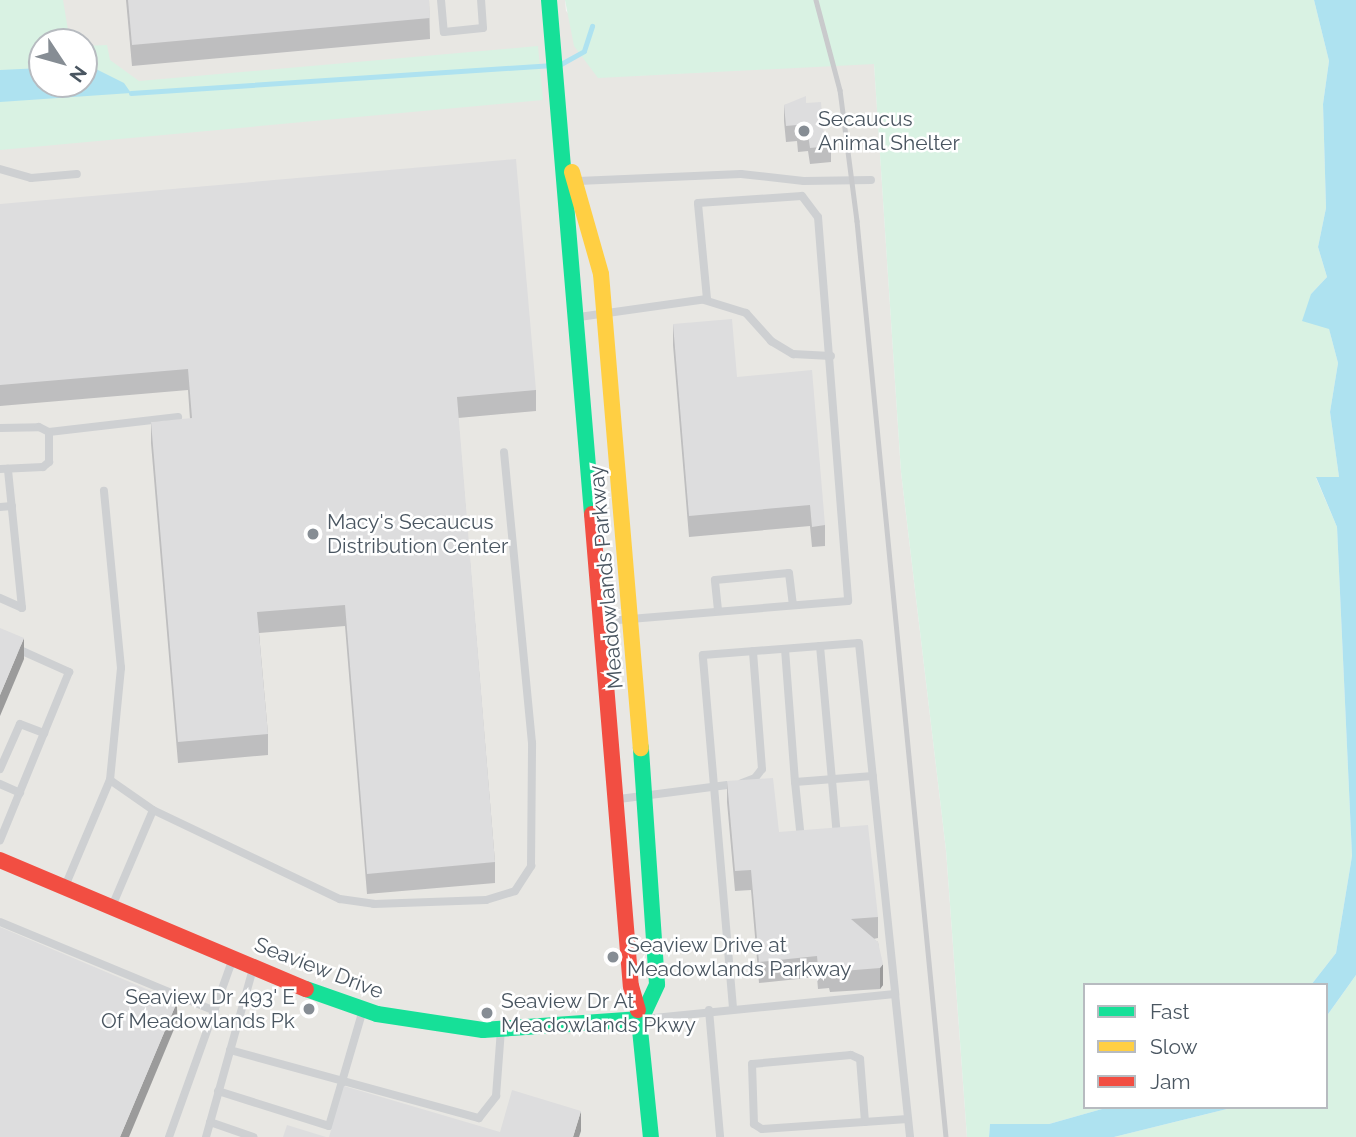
<!DOCTYPE html>
<html>
<head>
<meta charset="utf-8">
<style>
  body { margin:0 }
  #map { position:relative; width:1356px; height:1137px; overflow:hidden; background:#f4f4f4; font-family:Raleway,sans-serif }
  div>[style] { position:absolute }
  .commercial>* { inset:0; background:#e8e7e3 }
  .green>* { inset:0; background:#d9f2e3 }
  .water>* { inset:0; background:#aee2f0 }
  .stream>* { height:4.5px; margin:-2.25px; padding:0 2.25px; transform-origin:2.25px; border-radius:2.25px; background:#aee2f0 }
  .lane>* { height:8px; margin:-4px; padding:0 4px; transform-origin:4px; border-radius:4px; background:#ced0d2 }
  .fast>* { height:16px; margin:-8px; padding:0 8px; transform-origin:8px; border-radius:8px; background:#16e098 }
  .slow>* { height:16px; margin:-8px; padding:0 8px; transform-origin:8px; border-radius:8px; background:#ffcf43 }
  .jam>* { height:16px; margin:-8px; padding:0 8px; transform-origin:8px; border-radius:8px; background:#f24e42 }
  .rail>* { height:4.5px; margin:-2.25px; padding:0 2.25px; transform-origin:2.25px; border-radius:2.25px; background:#c9cacc }
  .wall>* { inset:0; background:#bebebf }
  .shaded-wall>* { inset:0; background:#9b9b9b }
  .building>* { inset:0; background:#ddddde }
  .dots>* { width:19px; height:19px; translate:-50% -50%; box-sizing:border-box; border:4px solid #fff; border-radius:50% }
  span { translate:-50% -50%; white-space:nowrap; text-align:center; line-height:1.15; -webkit-text-stroke:5px #fff; paint-order:stroke }
  .poi-label { font-size:21px; color:#4a5661 }
  .left { translate:0 -50%; text-align:left }
  .right { translate:-100% -50%; text-align:right }
  .street-label { font-size:21px; color:#4a5661 }
  .legend { position:absolute; left:1083px; top:983px; width:245px; height:126px; box-sizing:border-box; background:#fff; border:2px solid #b7bbc0; margin:0; padding:9px 12px; list-style:none; font-size:21px; color:#4a5661 }
  .legend li { display:flex; align-items:center; gap:14px; height:35px }
  .legend b { width:35px; border:2px solid #b7bbc0 }
  .north { position:absolute; left:28px; top:28px; width:70px; height:70px; box-sizing:border-box; background:#fff; border:2px solid #b7bbc0; border-radius:50%; rotate:126deg; font-size:19px; font-weight:700; line-height:28px; text-align:center; color:#4a5661 }
  .north::after { content:''; display:block; margin:auto; width:24px; height:32px; background:#868d94; clip-path:polygon(50% 0,100% 100%,50% 72%,0 100%) }
</style>
</head>
<body>
<div id="map">
  <div class="commercial">
    <div style="clip-path:polygon(evenodd,0 0,565px 0,566px 11px,629px 76px,874px 63px,901px 472px,946px 850px,967px 1137px,0 1137px,0 0,42px 42px,84px 42px,84px 84px,42px 84px,42px 42px)"></div>
  </div>
  <div class="green">
    <div style="clip-path:polygon(0 0,63px 0,70px 42px,42px 42px,42px 84px,84px 84px,84px 46px,107px 45px,110px 60px,139px 81px,538px 46px,543px 100px,0 150px)"></div>
    <div style="clip-path:polygon(565px 0,1314px 0,1329px 61px,1323px 104px,1326px 208px,1318px 247px,1327px 277px,1311px 294px,1329px 329px,1338px 363px,1330px 412px,1339px 477px,1316px 478px,1337px 527px,1352px 856px,1336px 953px,1311px 985px,1085px 985px,1085px 1107px,1109px 1107px,1049px 1124px,990px 1124px,989px 1137px,967px 1137px,946px 850px,901px 472px,874px 64px,598px 78px,574px 46px)"></div>
    <div style="clip-path:polygon(1356px 975px,1356px 1137px,1114px 1137px,1235px 1107px,1326px 1107px,1326px 1017px)"></div>
  </div>
  <div class="water">
    <div style="clip-path:polygon(1314px 0,1356px 0,1356px 975px,1326px 1017px,1326px 985px,1311px 985px,1336px 953px,1352px 856px,1337px 527px,1316px 477px,1339px 477px,1330px 412px,1338px 363px,1329px 329px,1302px 321px,1311px 294px,1327px 277px,1318px 247px,1326px 208px,1323px 104px,1329px 61px)"></div>
    <div style="clip-path:polygon(42px 68px,42px 84px,84px 84px,84px 69px,96px 69px,124px 83px,131px 93px,0 102px,0 70px)"></div>
    <div style="clip-path:polygon(1109px 1107px,1235px 1107px,1114px 1137px,989px 1137px,990px 1124px,1049px 1124px)"></div>
  </div>
  <div class="stream">
    <div style="left:561px;top:64px;width:26px;rotate:-29deg"></div>
    <div style="left:584px;top:51px;width:26px;rotate:-72deg"></div>
    <div style="left:131px;top:93px;width:419px;rotate:-3.8deg"></div>
  </div>
  <div class="lane">
    <div style="left:441px;top:0;width:32px;rotate:85deg"></div>
    <div style="left:444px;top:32px;width:39px;rotate:-6deg"></div>
    <div style="left:483px;top:28px;width:28px;rotate:-94deg"></div>
    <div style="left:0;top:169px;width:32px;rotate:16deg"></div>
    <div style="left:31px;top:178px;width:46px;rotate:-5deg"></div>
    <div style="left:578px;top:181px;width:163px;rotate:-2.5deg"></div>
    <div style="left:741px;top:174px;width:63px;rotate:6.3deg"></div>
    <div style="left:804px;top:181px;width:67px;rotate:-0.9deg"></div>
    <div style="left:704px;top:300px;width:44px;rotate:17.2deg"></div>
    <div style="left:746px;top:313px;width:38px;rotate:48deg"></div>
    <div style="left:771px;top:341px;width:26px;rotate:31deg"></div>
    <div style="left:793px;top:354px;width:38px;rotate:3deg"></div>
    <div style="left:579px;top:317px;width:129px;rotate:-8deg"></div>
    <div style="left:707px;top:299px;width:96px;rotate:-95.4deg"></div>
    <div style="left:698px;top:203px;width:104px;rotate:-3.9deg"></div>
    <div style="left:802px;top:196px;width:26px;rotate:53deg"></div>
    <div style="left:818px;top:217px;width:385px;rotate:85.5deg"></div>
    <div style="left:848px;top:601px;width:246px;rotate:175.3deg"></div>
    <div style="left:0;top:428px;width:39px;rotate:-1deg"></div>
    <div style="left:39px;top:427px;width:11px;rotate:27deg"></div>
    <div style="left:49px;top:432px;width:130px;rotate:-6.6deg"></div>
    <div style="left:0;top:469px;width:43px;rotate:-2.7deg"></div>
    <div style="left:43px;top:467px;width:8px;rotate:-40deg"></div>
    <div style="left:49px;top:462px;width:30px;rotate:-90deg"></div>
    <div style="left:0;top:507px;width:12px;rotate:-5deg"></div>
    <div style="left:0;top:598px;width:24px;rotate:24deg"></div>
    <div style="left:22px;top:608px;width:140px;rotate:-95.8deg"></div>
    <div style="left:718px;top:610px;width:30px;rotate:-96deg"></div>
    <div style="left:715px;top:580px;width:74px;rotate:-5.4deg"></div>
    <div style="left:789px;top:573px;width:32px;rotate:83deg"></div>
    <div style="left:0;top:641px;width:76px;rotate:24.2deg"></div>
    <div style="left:69px;top:672px;width:182px;rotate:112.3deg"></div>
    <div style="left:820px;top:646px;width:193px;rotate:84.9deg"></div>
    <div style="left:785px;top:649px;width:133px;rotate:85.7deg"></div>
    <div style="left:795px;top:782px;width:78px;rotate:-4.4deg"></div>
    <div style="left:0;top:769px;width:49px;rotate:-66deg"></div>
    <div style="left:20px;top:724px;width:26px;rotate:21deg"></div>
    <div style="left:110px;top:780px;width:52px;rotate:34.9deg"></div>
    <div style="left:795px;top:782px;width:57px;rotate:84deg"></div>
    <div style="left:742px;top:783px;width:14px;rotate:-21deg"></div>
    <div style="left:755px;top:778px;width:11px;rotate:-52deg"></div>
    <div style="left:762px;top:769px;width:118px;rotate:-94.4deg"></div>
    <div style="left:0;top:784px;width:22px;rotate:24deg"></div>
    <div style="left:619px;top:799px;width:109px;rotate:-7.4deg"></div>
    <div style="left:66px;top:884px;width:113px;rotate:-67.1deg"></div>
    <div style="left:110px;top:780px;width:113px;rotate:-84.4deg"></div>
    <div style="left:121px;top:668px;width:178px;rotate:-95.5deg"></div>
    <div style="left:113px;top:904px;width:102px;rotate:-66.9deg"></div>
    <div style="left:153px;top:810px;width:207px;rotate:25.5deg"></div>
    <div style="left:340px;top:899px;width:34px;rotate:8deg"></div>
    <div style="left:374px;top:904px;width:112px;rotate:-2deg"></div>
    <div style="left:486px;top:900px;width:30px;rotate:-17deg"></div>
    <div style="left:515px;top:891px;width:30px;rotate:-57deg"></div>
    <div style="left:531px;top:866px;width:123px;rotate:-89.5deg"></div>
    <div style="left:532px;top:743px;width:292px;rotate:-95.5deg"></div>
    <div style="left:0;top:922px;width:233px;rotate:22.5deg"></div>
    <div style="left:733px;top:1008px;width:354px;rotate:-94.9deg"></div>
    <div style="left:703px;top:655px;width:156px;rotate:-4.4deg"></div>
    <div style="left:859px;top:643px;width:353px;rotate:84.1deg"></div>
    <div style="left:709px;top:1010px;width:127px;rotate:85deg"></div>
    <div style="left:644px;top:1019px;width:252px;rotate:-5.7deg"></div>
    <div style="left:895px;top:994px;width:144px;rotate:84deg"></div>
    <div style="left:230px;top:1050px;width:258px;rotate:15.3deg"></div>
    <div style="left:479px;top:1118px;width:28px;rotate:-52deg"></div>
    <div style="left:496px;top:1096px;width:66px;rotate:-85.7deg"></div>
    <div style="left:218px;top:1091px;width:116px;rotate:17.5deg"></div>
    <div style="left:329px;top:1126px;width:118px;rotate:-73.7deg"></div>
    <div style="left:210px;top:1122px;width:46px;rotate:19.2deg"></div>
    <div style="left:865px;top:1122px;width:63px;rotate:-94.5deg"></div>
    <div style="left:860px;top:1059px;width:10px;rotate:-156deg"></div>
    <div style="left:851px;top:1055px;width:99px;rotate:174.8deg"></div>
    <div style="left:752px;top:1064px;width:60px;rotate:88.1deg"></div>
    <div style="left:754px;top:1124px;width:9px;rotate:32deg"></div>
    <div style="left:762px;top:1129px;width:146px;rotate:-3.9deg"></div>
    <div style="left:169px;top:1137px;width:187px;rotate:-70.3deg"></div>
    <div style="left:206px;top:1137px;width:174px;rotate:-74.4deg"></div>
  </div>
  <div class="fast">
    <div style="left:549px;top:0;width:516px;rotate:85.22deg"></div>
    <div style="left:306px;top:989px;width:75px;rotate:19.4deg"></div>
    <div style="left:377px;top:1014px;width:107px;rotate:8.6deg"></div>
    <div style="left:483px;top:1030px;width:158px;rotate:-4deg"></div>
    <div style="left:638px;top:1010px;width:128px;rotate:84.2deg"></div>
    <div style="left:641px;top:1019px;width:38px;rotate:-65deg"></div>
    <div style="left:657px;top:984px;width:237px;rotate:-93.9deg"></div>
  </div>
  <div class="slow">
    <div style="left:572px;top:172px;width:106px;rotate:74.1deg"></div>
    <div style="left:601px;top:274px;width:476px;rotate:85.2deg"></div>
  </div>
  <div class="jam">
    <div style="left:592px;top:514px;width:474px;rotate:85.3deg"></div>
    <div style="left:631px;top:986px;width:25px;rotate:74deg"></div>
    <div style="left:0;top:860px;width:332px;rotate:22.9deg"></div>
  </div>
  <div class="rail">
    <div style="left:816px;top:0;width:93px;rotate:75.1deg"></div>
    <div style="left:840px;top:90px;width:132px;rotate:82.6deg"></div>
    <div style="left:857px;top:221px;width:920px;rotate:84.45deg"></div>
  </div>
  <div class="wall">
    <div style="clip-path:polygon(126px 0,429px 0,430px 39px,132px 66px)"></div>
    <div style="clip-path:polygon(806px 103px,831px 146px,831px 162px,810px 164px,808px 151px,798px 152px,797px 141px,786px 142px,784px 121px,784px 105px)"></div>
    <div style="clip-path:polygon(0 204px,536px 390px,536px 411px,458px 418px,495px 862px,495px 883px,367px 894px,345px 626px,259px 633px,268px 734px,268px 755px,178px 763px,151px 443px,151px 422px,190px 419px,188px 390px,0 406px)"></div>
    <div style="clip-path:polygon(673px 324px,825px 525px,825px 546px,812px 547px,810px 526px,689px 537px,673px 345px)"></div>
    <div style="clip-path:polygon(727px 781px,779px 832px,878px 917px,878px 938px,873px 939px,878px 942px,883px 985px,880px 989px,830px 992px,829px 988px,818px 989px,817px 977px,759px 983px,751px 890px,735px 891px,727px 802px)"></div>
  </div>
  <div class="shaded-wall">
    <div style="clip-path:polygon(24px 638px,24px 659px,0 716px,0 695px)"></div>
    <div style="clip-path:polygon(883px 964px,883px 985px,880px 989px,880px 968px)"></div>
    <div style="clip-path:polygon(177px 1002px,177px 1022px,129px 1137px,120px 1137px)"></div>
    <div style="clip-path:polygon(581px 1111px,581px 1131px,579px 1137px,573px 1137px)"></div>
  </div>
  <div class="building">
    <div style="clip-path:polygon(128px 0,429px 0,430px 18px,132px 45px)"></div>
    <div style="clip-path:polygon(806px 96px,806px 103px,821px 102px,824px 136px,830px 135px,831px 146px,810px 148px,808px 135px,798px 136px,797px 125px,786px 126px,784px 105px)"></div>
    <div style="clip-path:polygon(516px 159px,536px 390px,457px 397px,495px 862px,367px 874px,345px 605px,257px 612px,268px 734px,178px 742px,151px 422px,192px 418px,188px 369px,0 385px,0 204px)"></div>
    <div style="clip-path:polygon(732px 319px,737px 377px,812px 370px,825px 525px,812px 527px,810px 505px,689px 516px,673px 324px)"></div>
    <div style="clip-path:polygon(0 628px,24px 638px,0 695px)"></div>
    <div style="clip-path:polygon(773px 778px,779px 832px,868px 825px,878px 917px,851px 919px,878px 942px,883px 964px,880px 968px,830px 972px,829px 967px,818px 968px,817px 956px,759px 962px,751px 870px,735px 871px,727px 781px)"></div>
    <div style="clip-path:polygon(0 927px,177px 1002px,120px 1137px,0 1137px)"></div>
    <div style="clip-path:polygon(344px 1086px,500px 1132px,512px 1090px,581px 1111px,573px 1137px,329px 1137px)"></div>
    <div style="clip-path:polygon(287px 1125px,326px 1137px,283px 1137px)"></div>
  </div>
  <div class="dots">
    <div style="left:804px;top:131px;background:#868d94"></div>
    <div style="left:313px;top:534px;background:#868d94"></div>
    <div style="left:613px;top:957px;background:#868d94"></div>
    <div style="left:309px;top:1009px;background:#868d94"></div>
    <div style="left:487px;top:1013px;background:#868d94"></div>
  </div>
  <div class="poi-label">
    <span class="left" style="left:818px;top:131px">Secaucus<br>Animal Shelter</span>
    <span class="left" style="left:327px;top:534px">Macy's Secaucus<br>Distribution Center</span>
    <span class="left" style="left:627px;top:957px">Seaview Drive at<br>Meadowlands Parkway</span>
    <span class="right" style="left:295px;top:1009px">Seaview Dr 493' E<br>Of Meadowlands Pk</span>
    <span class="left" style="left:501px;top:1013px">Seaview Dr At<br>Meadowlands Pkwy</span>
  </div>
  <div class="street-label">
    <span style="left:606px;top:577px;rotate:-95deg">Meadowlands Parkway</span>
    <span style="left:319px;top:968px;rotate:21deg">Seaview Drive</span>
  </div>
  <ul class="legend">
  <li><b style="height:9px;background:#16e098"></b>Fast</li>
  <li><b style="height:9px;background:#ffcf43"></b>Slow</li>
  <li><b style="height:9px;background:#f24e42"></b>Jam</li>
  </ul>
  <div class="north">N</div>
</div>
</body>
</html>
